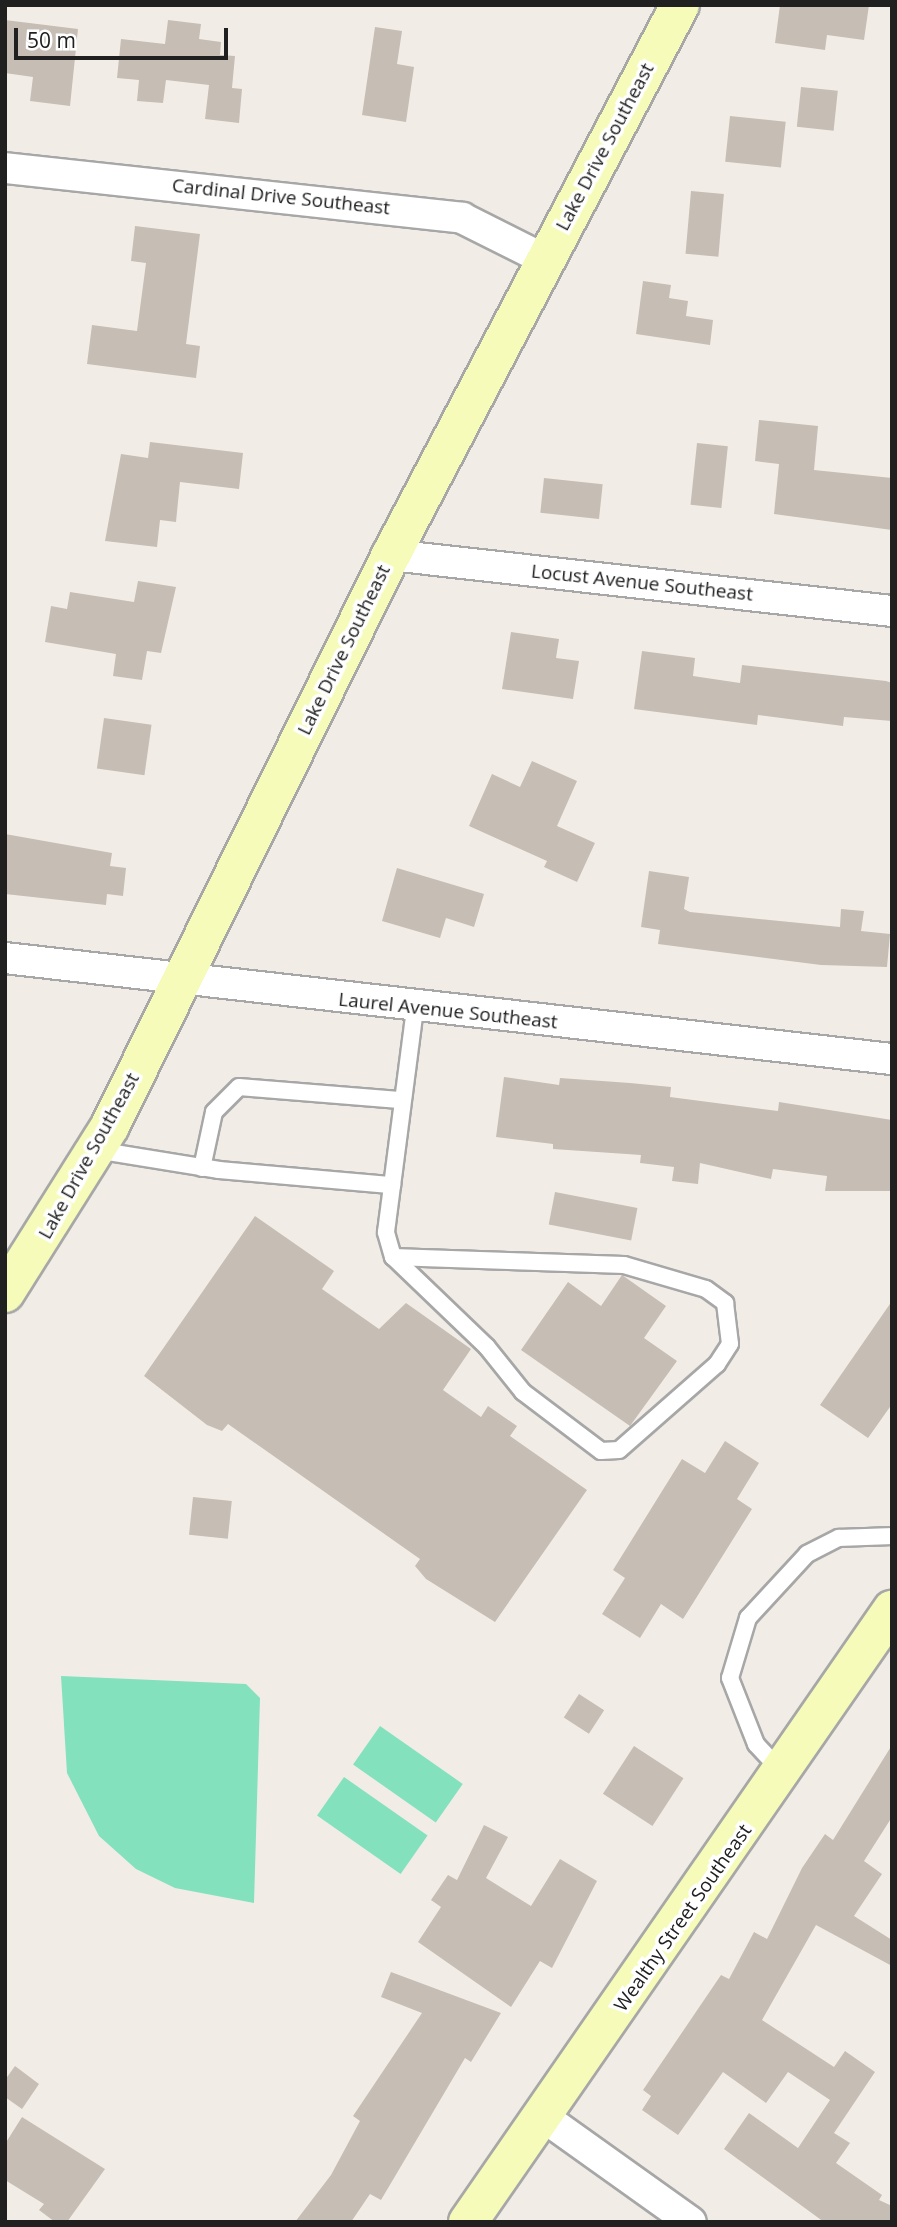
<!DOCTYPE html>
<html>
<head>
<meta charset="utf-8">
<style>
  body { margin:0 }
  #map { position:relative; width:897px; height:2227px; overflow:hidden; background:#f1ede6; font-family:"Open Sans",sans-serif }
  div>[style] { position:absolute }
  .pitch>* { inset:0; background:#83e1be; transform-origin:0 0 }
  .building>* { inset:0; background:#c6bdb5; transform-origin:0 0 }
  .roads { filter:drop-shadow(2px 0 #a7a7a7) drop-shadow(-2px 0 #a7a7a7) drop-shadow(0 2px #a7a7a7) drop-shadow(0 -2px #a7a7a7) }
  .lane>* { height:16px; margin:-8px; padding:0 8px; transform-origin:8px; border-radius:8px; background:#fff }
  .street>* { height:30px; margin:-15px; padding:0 15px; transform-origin:15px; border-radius:15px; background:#fff }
  .secondary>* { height:38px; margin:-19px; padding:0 19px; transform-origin:19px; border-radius:19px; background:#f6fbba }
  span { translate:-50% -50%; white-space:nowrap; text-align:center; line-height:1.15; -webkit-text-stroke:7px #fff; paint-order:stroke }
  .street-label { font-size:19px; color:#202020 }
  .frame { position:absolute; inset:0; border:7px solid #202020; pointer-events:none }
  .scale { position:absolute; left:14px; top:28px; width:214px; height:32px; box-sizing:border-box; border:4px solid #202020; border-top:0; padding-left:9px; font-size:21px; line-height:24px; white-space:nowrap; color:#202020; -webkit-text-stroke:5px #fff; paint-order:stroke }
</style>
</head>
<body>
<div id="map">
  <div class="pitch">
    <div style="clip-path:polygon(61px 1676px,246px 1684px,260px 1698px,254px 1903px,175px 1888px,136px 1869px,99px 1836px,67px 1773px)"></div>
    <div style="left:380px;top:1726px;width:101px;height:47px;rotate:35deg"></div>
    <div style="left:344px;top:1777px;width:102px;height:47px;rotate:35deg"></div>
  </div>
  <div class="building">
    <div style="clip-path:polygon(780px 5px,869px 5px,864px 40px,827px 35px,825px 50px,775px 43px)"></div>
    <div style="clip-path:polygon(5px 20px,78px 29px,70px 106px,30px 101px,33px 77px,5px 73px)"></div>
    <div style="clip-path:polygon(168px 20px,201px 24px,199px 39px,221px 42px,220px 55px,235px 56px,232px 88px,242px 89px,239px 123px,205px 119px,209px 85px,166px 80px,163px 103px,137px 101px,139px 80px,117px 78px,121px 39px,165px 44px)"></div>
    <div style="clip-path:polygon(375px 27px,402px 31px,397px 64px,414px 67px,406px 122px,362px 115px)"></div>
    <div style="left:801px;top:87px;width:37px;height:40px;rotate:6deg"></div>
    <div style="left:730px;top:116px;width:56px;height:46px;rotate:6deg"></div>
    <div style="left:691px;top:191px;width:33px;height:63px;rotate:5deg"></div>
    <div style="clip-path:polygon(135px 226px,200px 234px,186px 344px,200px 346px,196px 378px,87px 364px,92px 325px,137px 331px,146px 263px,131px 261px)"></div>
    <div style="clip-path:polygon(643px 281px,671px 285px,669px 298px,688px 301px,686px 316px,713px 320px,710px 345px,636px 334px)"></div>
    <div style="clip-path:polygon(759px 420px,818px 426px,814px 470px,892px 478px,892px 530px,774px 514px,779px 464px,755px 461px)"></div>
    <div style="clip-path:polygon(150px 442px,243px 453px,239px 489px,180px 482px,176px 522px,160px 520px,157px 547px,105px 541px,121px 454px,148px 458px)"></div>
    <div style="left:697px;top:443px;width:31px;height:62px;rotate:6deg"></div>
    <div style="left:544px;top:478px;width:59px;height:35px;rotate:6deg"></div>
    <div style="clip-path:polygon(138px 581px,176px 587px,161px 653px,147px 651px,142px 680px,113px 676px,116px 654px,45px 642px,51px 606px,67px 609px,70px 592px,134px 602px)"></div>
    <div style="clip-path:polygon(511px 632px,559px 639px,556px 658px,579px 661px,573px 699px,502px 689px)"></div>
    <div style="clip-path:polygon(642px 651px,695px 658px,693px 676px,740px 683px,742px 665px,886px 681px,892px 683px,892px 721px,844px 717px,843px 726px,758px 715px,757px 725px,634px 709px)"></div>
    <div style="left:104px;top:718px;width:48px;height:51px;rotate:8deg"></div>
    <div style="clip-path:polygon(532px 761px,577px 781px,557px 826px,595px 843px,577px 882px,544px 867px,547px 861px,469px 826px,492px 774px,520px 787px)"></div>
    <div style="clip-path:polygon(5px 834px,112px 853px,110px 866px,126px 868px,123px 896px,107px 894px,106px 905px,5px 894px)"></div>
    <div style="clip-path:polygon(397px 868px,484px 894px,474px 927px,446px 918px,440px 938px,382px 921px)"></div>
    <div style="clip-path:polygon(649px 871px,689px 877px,684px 909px,690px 912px,840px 927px,841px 909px,864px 911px,861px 931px,890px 934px,887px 967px,821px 965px,658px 944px,660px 930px,641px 927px)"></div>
    <div style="clip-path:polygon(504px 1077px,559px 1085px,560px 1078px,630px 1083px,671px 1087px,670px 1097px,778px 1111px,779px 1102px,892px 1120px,892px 1191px,825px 1191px,827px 1176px,773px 1169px,771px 1179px,700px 1163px,698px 1184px,672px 1181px,674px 1167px,640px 1163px,641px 1155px,553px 1149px,553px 1144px,496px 1137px)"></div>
    <div style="left:555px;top:1192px;width:84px;height:33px;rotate:11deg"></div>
    <div style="clip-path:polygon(255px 1216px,334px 1271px,322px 1289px,379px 1329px,406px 1303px,471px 1349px,443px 1390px,481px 1417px,488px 1406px,517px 1426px,510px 1436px,587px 1490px,495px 1622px,426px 1579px,415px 1566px,420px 1559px,228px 1424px,222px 1431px,207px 1425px,144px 1376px)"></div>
    <div style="clip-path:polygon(622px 1275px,666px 1306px,644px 1338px,677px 1361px,630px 1426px,521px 1350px,568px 1282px,601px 1306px)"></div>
    <div style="clip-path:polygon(892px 1301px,892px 1404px,868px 1438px,820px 1405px)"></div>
    <div style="clip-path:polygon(725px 1441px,759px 1463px,737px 1499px,752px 1509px,683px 1619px,661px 1604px,640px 1638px,602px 1614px,625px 1578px,613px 1570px,682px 1459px,705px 1473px)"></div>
    <div style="left:193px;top:1497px;width:39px;height:38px;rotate:6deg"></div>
    <div style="left:579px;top:1694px;width:30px;height:28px;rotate:33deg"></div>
    <div style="clip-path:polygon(892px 1745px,892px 1817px,864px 1861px,882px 1874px,854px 1916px,892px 1940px,892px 1966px,816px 1925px,762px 2020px,834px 2067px,845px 2051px,875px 2072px,834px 2133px,850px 2143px,836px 2163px,882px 2195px,879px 2200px,892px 2206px,892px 2222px,824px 2222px,724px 2149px,749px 2113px,798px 2148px,830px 2100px,788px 2072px,766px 2103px,723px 2072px,678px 2135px,642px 2110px,651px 2096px,643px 2090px,721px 1975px,729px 1979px,754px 1932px,767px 1939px,802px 1868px,825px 1834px,833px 1840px)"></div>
    <div style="left:634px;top:1746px;width:59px;height:57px;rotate:33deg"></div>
    <div style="clip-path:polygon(484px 1825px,508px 1837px,486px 1878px,531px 1906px,560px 1859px,597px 1881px,552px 1968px,540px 1961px,511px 2007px,418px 1942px,441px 1907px,431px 1900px,448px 1875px,457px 1880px)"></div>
    <div style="clip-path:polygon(391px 1972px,501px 2013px,471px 2062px,465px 2058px,381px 2200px,370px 2194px,351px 2222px,295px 2222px,331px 2175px,360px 2121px,353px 2116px,422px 2013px,381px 1997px)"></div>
    <div style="clip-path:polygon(15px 2066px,39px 2084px,22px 2109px,5px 2097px,5px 2080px)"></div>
    <div style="clip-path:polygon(22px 2117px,105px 2169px,67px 2222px,55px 2222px,39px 2210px,44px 2204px,5px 2180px,5px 2144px)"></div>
  </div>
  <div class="roads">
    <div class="lane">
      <div style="left:96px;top:1150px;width:125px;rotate:9.2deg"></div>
      <div style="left:219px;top:1170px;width:174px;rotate:5deg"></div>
      <div style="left:202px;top:1168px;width:57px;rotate:-77.9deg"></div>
      <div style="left:214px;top:1112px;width:35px;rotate:-45deg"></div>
      <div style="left:239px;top:1087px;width:164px;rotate:4.6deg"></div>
      <div style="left:393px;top:1257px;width:231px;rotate:2deg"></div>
      <div style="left:624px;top:1265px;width:85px;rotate:16.3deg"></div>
      <div style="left:706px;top:1289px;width:24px;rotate:36deg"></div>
      <div style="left:725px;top:1303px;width:41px;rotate:83deg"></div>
      <div style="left:730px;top:1344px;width:24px;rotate:123deg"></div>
      <div style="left:717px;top:1364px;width:130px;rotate:138.7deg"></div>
      <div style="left:619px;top:1450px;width:18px;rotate:177deg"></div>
      <div style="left:601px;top:1451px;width:98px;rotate:-142.9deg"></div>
      <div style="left:523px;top:1392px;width:58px;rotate:-128.7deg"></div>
      <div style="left:487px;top:1347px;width:130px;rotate:-136.2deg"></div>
      <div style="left:393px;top:1257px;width:26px;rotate:-106deg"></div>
      <div style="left:386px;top:1232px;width:226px;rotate:-82.6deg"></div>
      <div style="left:782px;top:1772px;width:38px;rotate:-133deg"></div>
      <div style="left:756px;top:1744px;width:71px;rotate:-111.5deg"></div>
      <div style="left:730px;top:1678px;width:63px;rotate:-73.3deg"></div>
      <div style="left:748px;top:1618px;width:87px;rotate:-47.3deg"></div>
      <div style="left:807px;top:1554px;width:36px;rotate:-27deg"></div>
      <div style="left:839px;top:1538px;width:53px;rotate:-2.2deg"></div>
    </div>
    <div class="street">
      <div style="left:5px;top:168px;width:460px;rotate:6.2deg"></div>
      <div style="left:462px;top:218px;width:94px;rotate:26.6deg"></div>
      <div style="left:391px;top:555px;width:504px;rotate:6.38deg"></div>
      <div style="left:5px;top:958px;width:893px;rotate:6.5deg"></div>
      <div style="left:545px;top:2118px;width:179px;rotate:35.5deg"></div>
    </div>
    <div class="secondary">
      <div style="left:5px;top:1293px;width:197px;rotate:-57.8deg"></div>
      <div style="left:110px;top:1126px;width:636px;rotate:-63.8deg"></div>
      <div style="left:391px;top:555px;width:621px;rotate:-62.28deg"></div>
      <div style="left:468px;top:2222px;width:745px;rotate:-55.29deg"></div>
    </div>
  </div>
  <div class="street-label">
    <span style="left:605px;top:147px;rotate:-62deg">Lake Drive Southeast</span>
    <span style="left:281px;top:197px;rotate:6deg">Cardinal Drive Southeast</span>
    <span style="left:642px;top:583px;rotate:6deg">Locust Avenue Southeast</span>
    <span style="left:344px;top:650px;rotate:-64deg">Lake Drive Southeast</span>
    <span style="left:448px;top:1011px;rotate:6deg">Laurel Avenue Southeast</span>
    <span style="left:89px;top:1156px;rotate:-61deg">Lake Drive Southeast</span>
    <span style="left:683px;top:1918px;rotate:-55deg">Wealthy Street Southeast</span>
  </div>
  <div class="frame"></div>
  <div class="scale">50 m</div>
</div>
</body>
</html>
